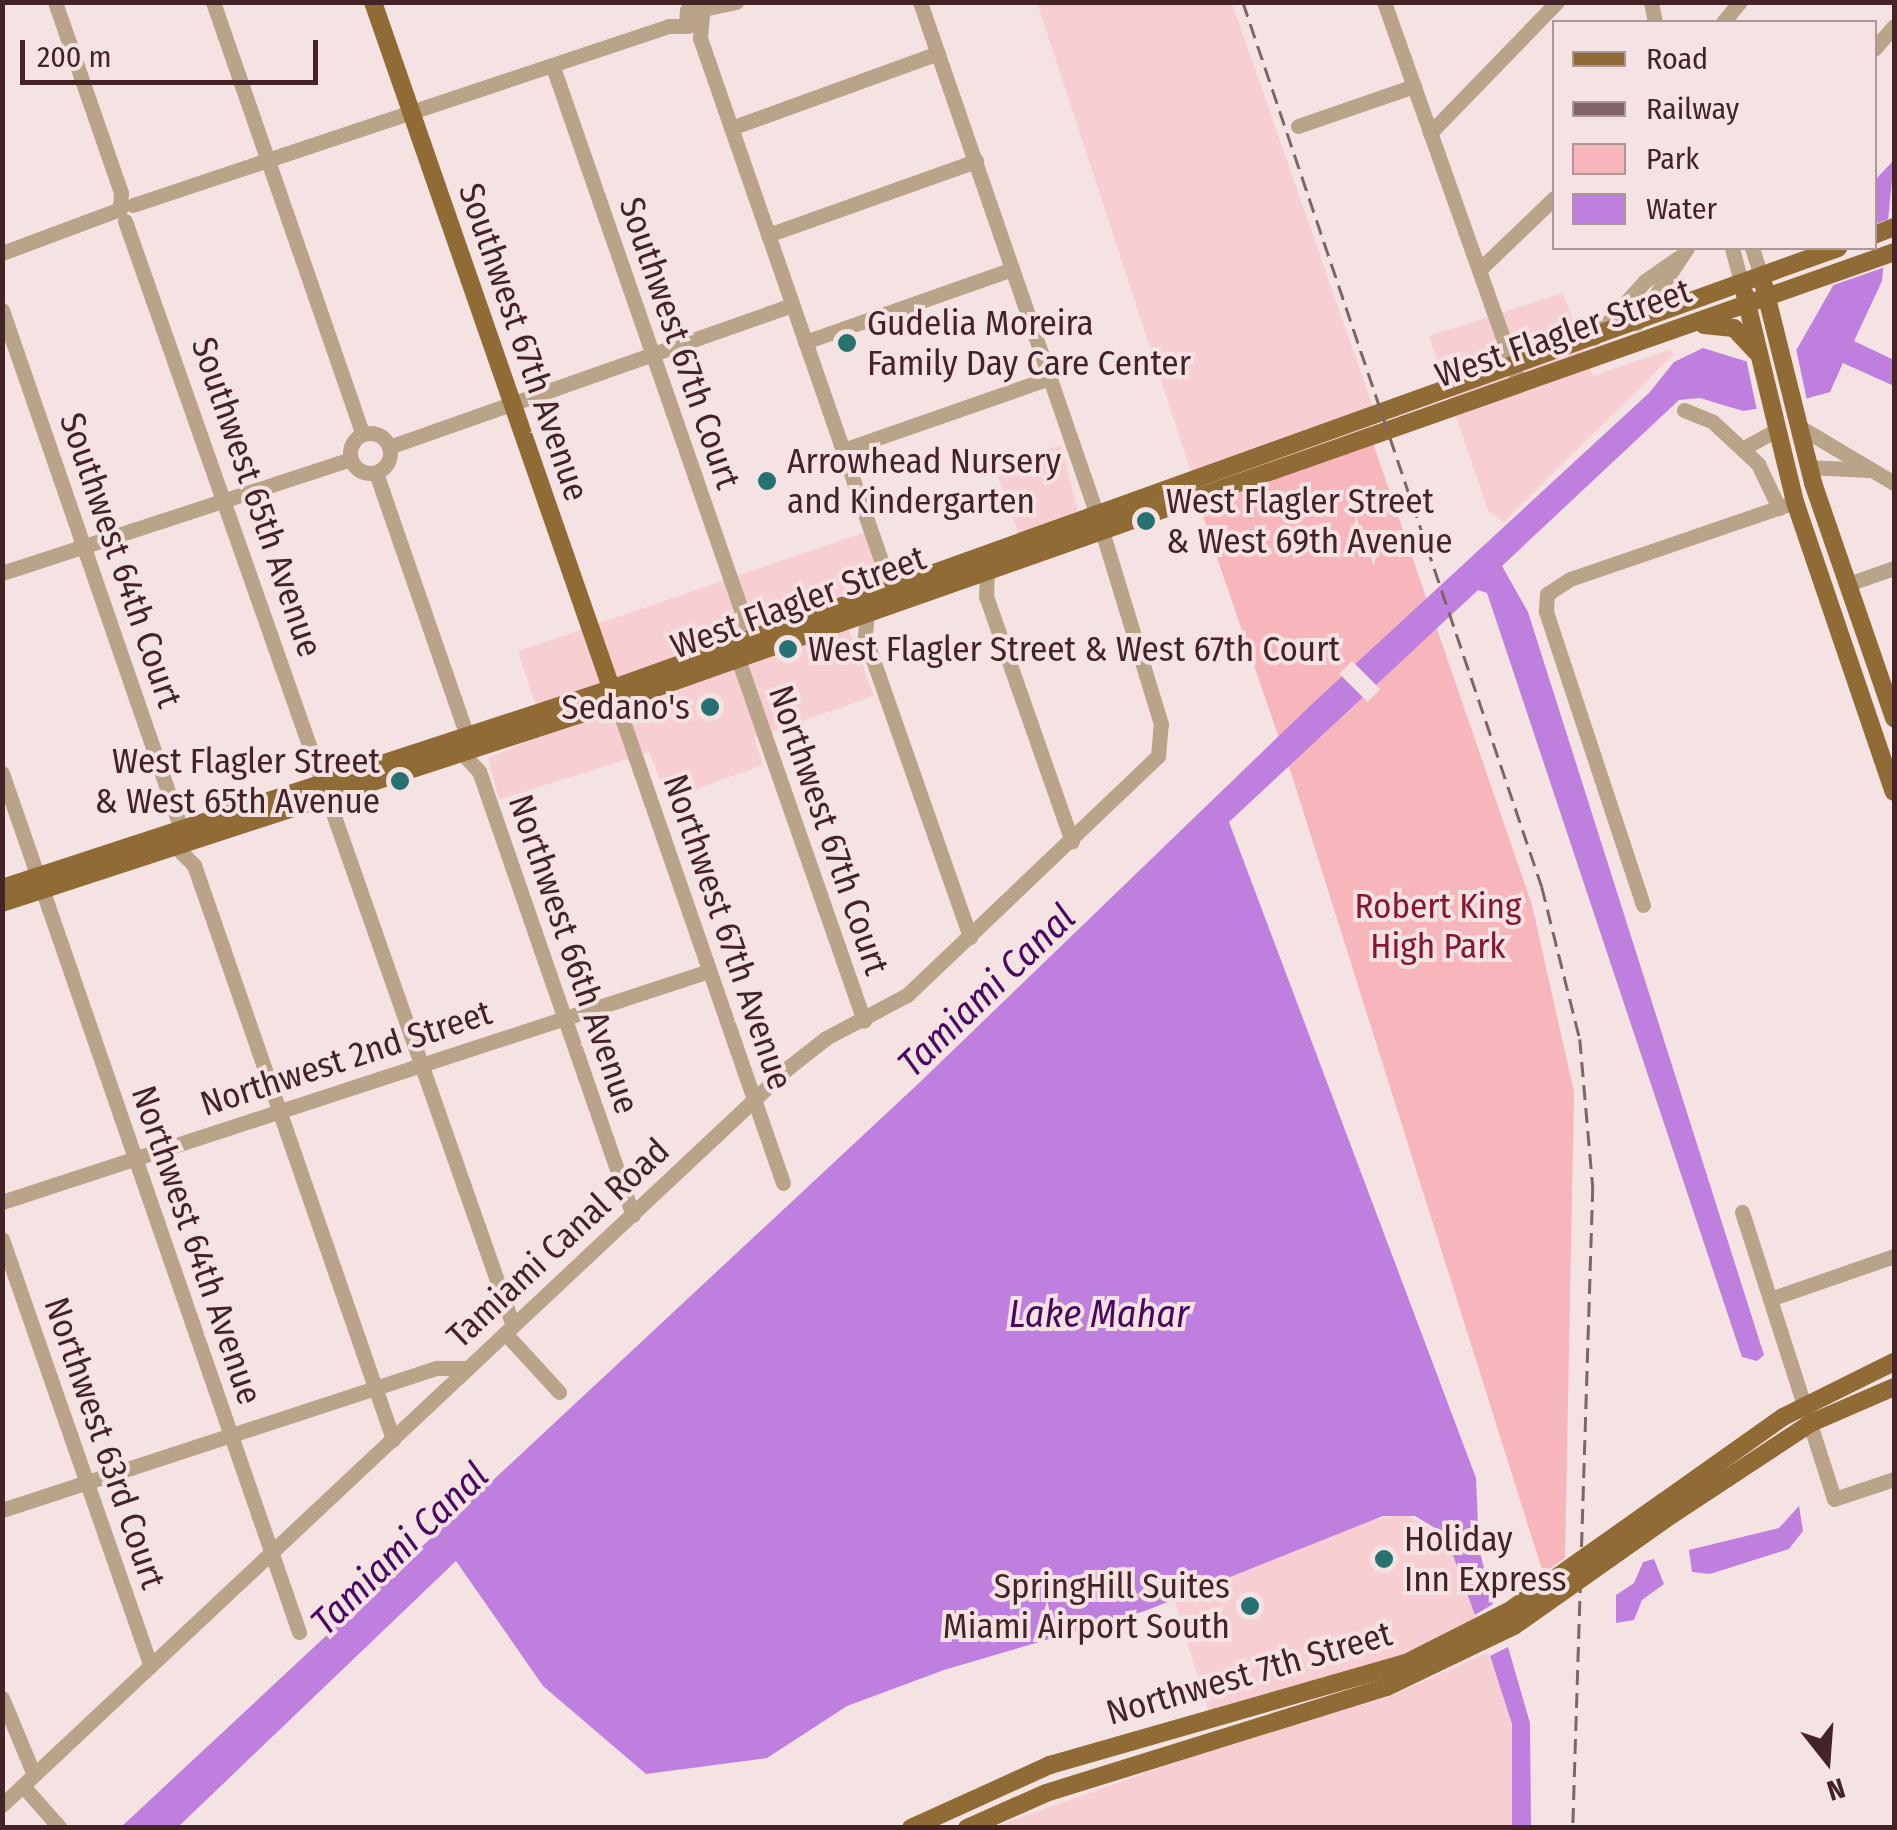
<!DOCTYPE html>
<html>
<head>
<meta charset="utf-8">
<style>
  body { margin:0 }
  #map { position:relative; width:1897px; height:1830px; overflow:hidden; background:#f5e3e4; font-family:"Fira Sans Condensed",sans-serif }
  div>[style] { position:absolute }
  .built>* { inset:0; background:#f7cfd2 }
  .green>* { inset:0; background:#f7b6bc }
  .water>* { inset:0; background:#be7fde }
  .pier>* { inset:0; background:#f5e3e4; transform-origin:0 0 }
  .minor>* { height:15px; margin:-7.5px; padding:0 7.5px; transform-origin:7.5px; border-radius:7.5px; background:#baa489 }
  .minor>.ring { margin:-7.5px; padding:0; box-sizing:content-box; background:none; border:15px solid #baa489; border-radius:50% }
  .major>* { height:18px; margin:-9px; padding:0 9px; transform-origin:9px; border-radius:9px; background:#916b35 }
  .rail>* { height:2.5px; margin-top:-1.25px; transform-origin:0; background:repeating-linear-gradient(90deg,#806467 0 15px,transparent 0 23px) }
  .major-bridge>* { height:18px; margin:-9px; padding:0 9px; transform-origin:9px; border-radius:9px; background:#916b35 }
  .dots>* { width:28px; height:28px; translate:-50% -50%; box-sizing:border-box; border:5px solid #f5e3e4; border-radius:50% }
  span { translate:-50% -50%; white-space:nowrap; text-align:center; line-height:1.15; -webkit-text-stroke:8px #f5e3e4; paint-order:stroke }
  .poi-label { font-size:35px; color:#442327 }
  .left { translate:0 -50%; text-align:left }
  .right { translate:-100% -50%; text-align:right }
  .street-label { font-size:35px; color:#442327 }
  .park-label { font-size:35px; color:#851732 }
  .water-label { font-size:38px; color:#480761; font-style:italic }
  .frame { position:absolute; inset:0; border:5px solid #442327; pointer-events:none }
  .legend { position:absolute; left:1552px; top:20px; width:325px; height:230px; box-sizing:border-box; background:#f5e3e4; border:2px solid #ae9698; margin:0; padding:12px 18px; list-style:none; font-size:30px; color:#442327 }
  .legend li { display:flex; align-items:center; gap:20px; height:50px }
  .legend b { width:50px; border:2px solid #ae9698 }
  .north { position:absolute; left:1777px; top:1710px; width:100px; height:100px; -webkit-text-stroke:8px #f5e3e4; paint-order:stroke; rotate:163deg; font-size:28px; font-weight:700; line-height:40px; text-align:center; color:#442327 }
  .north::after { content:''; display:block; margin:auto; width:35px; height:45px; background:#442327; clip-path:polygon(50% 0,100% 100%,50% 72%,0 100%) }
  .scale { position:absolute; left:20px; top:40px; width:298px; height:45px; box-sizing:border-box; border:5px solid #442327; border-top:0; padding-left:12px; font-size:30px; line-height:35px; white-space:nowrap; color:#442327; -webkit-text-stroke:8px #f5e3e4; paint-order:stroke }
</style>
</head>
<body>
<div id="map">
  <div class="built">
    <div style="clip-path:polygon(1037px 3px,1232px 3px,1373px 407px,1191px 472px)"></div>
    <div style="clip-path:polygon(1563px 293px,1593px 376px,1671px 349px,1673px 355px,1504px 522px,1488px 511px,1429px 336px)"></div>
    <div style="clip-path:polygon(1061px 445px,1078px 511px,1019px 535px,994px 467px)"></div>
    <div style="clip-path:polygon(865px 532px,880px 584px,839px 602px,874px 696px,754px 738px,763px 765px,668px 799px,649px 752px,499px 800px,488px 758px,545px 734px,518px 651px)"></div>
    <div style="clip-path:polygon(1405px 1514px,1452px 1540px,1477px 1622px,1411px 1654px,1209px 1713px,1174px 1600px,1354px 1524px)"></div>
    <div style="clip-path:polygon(1488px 1652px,1512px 1724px,1512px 1827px,991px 1828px,1204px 1752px,1391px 1696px)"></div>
  </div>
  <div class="green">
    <div style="clip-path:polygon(1373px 443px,1532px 905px,1574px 1092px,1565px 1558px,1543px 1573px,1293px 779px,1199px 505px)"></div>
  </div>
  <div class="water">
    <div style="clip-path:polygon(1894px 160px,1882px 281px,1854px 341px,1894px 360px,1894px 386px,1843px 363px,1830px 392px,1787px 404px,1743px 411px,1700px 398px,1679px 400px,1502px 566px,1528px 612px,1764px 1355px,1757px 1361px,1742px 1357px,1487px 593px,1478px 590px,1229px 822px,1476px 1478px,1479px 1548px,1493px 1604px,1475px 1615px,1445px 1534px,1415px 1516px,1383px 1516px,1145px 1611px,944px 1670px,847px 1706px,767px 1758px,646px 1774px,543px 1686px,456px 1561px,178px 1827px,120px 1828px,919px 1083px,1312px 704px,1649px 393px,1674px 362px,1703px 348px,1745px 361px,1797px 349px,1834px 284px,1874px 248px,1875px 180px)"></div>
    <div style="clip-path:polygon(1799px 1506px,1803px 1531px,1789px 1549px,1710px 1574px,1692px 1572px,1689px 1550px,1779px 1528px)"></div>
    <div style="clip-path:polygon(1654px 1559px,1664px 1584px,1642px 1600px,1634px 1620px,1616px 1623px,1616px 1595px,1634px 1583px,1643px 1562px)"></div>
    <div style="clip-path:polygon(1508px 1647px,1530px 1723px,1531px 1827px,1512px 1827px,1512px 1724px,1490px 1656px)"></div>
  </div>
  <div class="pier">
    <div style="clip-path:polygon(1894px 217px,1891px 265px,1828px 287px,1836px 248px,1874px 248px,1875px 224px)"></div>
    <div style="left:1795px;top:344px;width:61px;height:51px;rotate:78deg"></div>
    <div style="left:1352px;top:661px;width:40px;height:18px;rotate:45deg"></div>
  </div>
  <div class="minor">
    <div style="left:55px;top:2px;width:202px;rotate:70.9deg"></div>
    <div style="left:121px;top:193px;width:15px;rotate:94deg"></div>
    <div style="left:213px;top:2px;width:457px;rotate:70.9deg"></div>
    <div style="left:1384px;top:2px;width:405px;rotate:70.5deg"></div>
    <div style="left:1651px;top:2px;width:20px;rotate:79deg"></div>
    <div style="left:698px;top:10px;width:39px;rotate:-12deg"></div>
    <div style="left:1723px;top:22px;width:26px;rotate:-50deg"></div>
    <div style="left:700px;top:24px;width:14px;rotate:180deg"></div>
    <div style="left:686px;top:24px;width:14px;rotate:-86deg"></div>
    <div style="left:687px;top:10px;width:16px;rotate:15deg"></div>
    <div style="left:702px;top:14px;width:24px;rotate:95deg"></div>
    <div style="left:700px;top:38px;width:583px;rotate:70.88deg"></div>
    <div style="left:1874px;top:49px;width:30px;rotate:-49deg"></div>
    <div style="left:553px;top:67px;width:604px;rotate:70.88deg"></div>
    <div style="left:1298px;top:126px;width:123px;rotate:-19deg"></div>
    <div style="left:731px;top:128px;width:220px;rotate:-19.9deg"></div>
    <div style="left:1430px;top:133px;width:182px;rotate:-45.9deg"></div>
    <div style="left:133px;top:205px;width:565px;rotate:-18.47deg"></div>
    <div style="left:669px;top:26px;width:19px"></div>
    <div style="left:125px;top:221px;width:1171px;rotate:70.65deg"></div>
    <div style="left:768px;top:235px;width:221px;rotate:-19.6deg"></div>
    <div style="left:1732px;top:248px;width:38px;rotate:75deg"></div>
    <div style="left:1752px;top:248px;width:29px;rotate:72deg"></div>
    <div style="left:2px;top:253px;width:126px;rotate:-20.4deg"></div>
    <div style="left:1479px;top:270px;width:104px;rotate:-43.8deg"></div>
    <div style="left:2px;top:310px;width:549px;rotate:70.97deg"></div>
    <div style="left:1637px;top:323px;width:90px;rotate:-56.3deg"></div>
    <div style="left:1594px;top:338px;width:76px;rotate:-48.2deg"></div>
    <div style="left:1645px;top:281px;width:39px;rotate:-35deg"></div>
    <div style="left:805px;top:342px;width:219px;rotate:-19.4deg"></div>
    <div style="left:1684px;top:410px;width:31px;rotate:22deg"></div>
    <div style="left:1713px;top:422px;width:62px;rotate:43deg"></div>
    <div style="left:1758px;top:464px;width:49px;rotate:64.5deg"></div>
    <div style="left:1798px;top:426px;width:112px;rotate:30.7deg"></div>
    <div class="ring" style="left:350px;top:433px;width:25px;height:25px"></div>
    <div style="left:389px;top:447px;width:427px;rotate:-19.4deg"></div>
    <div style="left:1742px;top:449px;width:37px;rotate:-29deg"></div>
    <div style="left:843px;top:450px;width:219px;rotate:-19.2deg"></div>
    <div style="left:1808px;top:467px;width:60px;rotate:2.9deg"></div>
    <div style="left:376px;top:473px;width:278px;rotate:70.9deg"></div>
    <div style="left:987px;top:570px;width:26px;rotate:92deg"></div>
    <div style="left:986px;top:596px;width:260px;rotate:70.7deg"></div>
    <div style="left:2px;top:573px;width:366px;rotate:-18.1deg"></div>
    <div style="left:1848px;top:584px;width:49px;rotate:-19.2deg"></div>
    <div style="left:867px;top:612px;width:25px;rotate:95deg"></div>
    <div style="left:865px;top:637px;width:318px;rotate:70.7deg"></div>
    <div style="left:738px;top:659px;width:383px;rotate:70.8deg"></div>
    <div style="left:616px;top:701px;width:510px;rotate:70.89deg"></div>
    <div style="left:462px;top:753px;width:25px;rotate:47deg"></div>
    <div style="left:479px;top:771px;width:470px;rotate:70.9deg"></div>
    <div style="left:2px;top:773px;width:909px;rotate:70.93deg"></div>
    <div style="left:175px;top:846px;width:27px;rotate:45deg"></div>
    <div style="left:194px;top:865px;width:608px;rotate:70.88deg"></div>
    <div style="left:1643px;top:905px;width:310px;rotate:-108.3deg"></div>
    <div style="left:1546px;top:611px;width:17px;rotate:-87deg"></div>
    <div style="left:1547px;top:594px;width:27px;rotate:-33deg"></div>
    <div style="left:1570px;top:579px;width:238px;rotate:-18.9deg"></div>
    <div style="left:2px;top:1202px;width:744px;rotate:-18.09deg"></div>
    <div style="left:1742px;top:1212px;width:301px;rotate:72.2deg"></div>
    <div style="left:1834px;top:1499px;width:63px;rotate:-18.4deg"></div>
    <div style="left:2px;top:1239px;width:452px;rotate:70.8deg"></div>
    <div style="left:1770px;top:1299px;width:131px;rotate:-19.1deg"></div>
    <div style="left:505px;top:1333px;width:80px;rotate:47.5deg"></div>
    <div style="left:2px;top:1510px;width:458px;rotate:-18.1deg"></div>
    <div style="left:437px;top:1368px;width:31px"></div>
    <div style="left:2px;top:1698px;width:83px;rotate:67.4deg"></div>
    <div style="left:23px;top:1786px;width:56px;rotate:48.6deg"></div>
    <div style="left:2px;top:1805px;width:1079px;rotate:-43.16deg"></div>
    <div style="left:789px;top:1067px;width:47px;rotate:-38.1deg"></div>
    <div style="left:826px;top:1038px;width:92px;rotate:-28deg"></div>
    <div style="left:907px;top:995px;width:347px;rotate:-43.6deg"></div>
    <div style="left:1158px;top:756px;width:32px;rotate:-85deg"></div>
    <div style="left:1161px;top:724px;width:219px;rotate:-107deg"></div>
    <div style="left:1097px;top:515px;width:543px;rotate:-109.04deg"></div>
  </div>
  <div class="major">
    <div style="left:373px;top:2px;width:735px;rotate:70.85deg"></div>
    <div style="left:1874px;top:235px;width:22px;rotate:-22deg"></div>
    <div style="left:1764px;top:286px;width:203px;rotate:76deg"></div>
    <div style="left:1813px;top:483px;width:249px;rotate:71deg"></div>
    <div style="left:1745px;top:295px;width:213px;rotate:76.4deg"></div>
    <div style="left:1795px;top:502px;width:306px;rotate:71.2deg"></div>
    <div style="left:1704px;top:325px;width:30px;rotate:6deg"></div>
    <div style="left:1734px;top:328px;width:33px;rotate:47deg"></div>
    <div style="left:2px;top:888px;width:641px;rotate:-18.1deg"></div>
    <div style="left:611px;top:689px;width:1304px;rotate:-19.77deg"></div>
    <div style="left:2px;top:903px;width:622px;rotate:-18.09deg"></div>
    <div style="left:593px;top:710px;width:1379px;rotate:-19.39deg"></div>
    <div style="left:1663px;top:1502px;width:147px;rotate:-35.3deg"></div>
    <div style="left:1783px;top:1417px;width:124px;rotate:-26.4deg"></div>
    <div style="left:1673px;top:1514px;width:165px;rotate:-33.4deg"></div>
    <div style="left:1811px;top:1423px;width:90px;rotate:-23.4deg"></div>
    <div style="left:911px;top:1828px;width:153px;rotate:-24.4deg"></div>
    <div style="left:1050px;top:1765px;width:370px;rotate:-16deg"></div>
    <div style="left:1406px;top:1663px;width:115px;rotate:-26.8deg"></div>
    <div style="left:967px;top:1828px;width:86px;rotate:-23.9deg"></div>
    <div style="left:1046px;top:1793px;width:357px;rotate:-17.3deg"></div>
    <div style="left:1387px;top:1687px;width:141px;rotate:-25.7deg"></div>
  </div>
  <div class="rail">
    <div style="left:1243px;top:2px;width:934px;rotate:71.33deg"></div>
    <div style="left:1542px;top:887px;width:157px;rotate:76deg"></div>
    <div style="left:1580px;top:1039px;width:149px;rotate:85deg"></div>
    <div style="left:1593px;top:1187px;width:641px;rotate:91.79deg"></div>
  </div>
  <div class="major-bridge">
    <div style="left:1509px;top:1611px;width:189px;rotate:-35.3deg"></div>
    <div style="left:1514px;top:1626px;width:194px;rotate:-35.2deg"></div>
  </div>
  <div class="dots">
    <div style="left:847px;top:343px;background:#277270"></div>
    <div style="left:767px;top:481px;background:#277270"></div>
    <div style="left:1146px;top:521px;background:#277270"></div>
    <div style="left:788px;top:649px;background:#277270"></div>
    <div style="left:710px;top:707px;background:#277270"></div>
    <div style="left:400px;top:781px;background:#277270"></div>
    <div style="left:1384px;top:1559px;background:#277270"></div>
    <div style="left:1250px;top:1606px;background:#277270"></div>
  </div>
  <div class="poi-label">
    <span class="left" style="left:867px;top:343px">Gudelia Moreira<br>Family Day Care Center</span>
    <span class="left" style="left:787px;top:481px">Arrowhead Nursery<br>and Kindergarten</span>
    <span class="left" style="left:1166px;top:521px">West Flagler Street<br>&amp; West 69th Avenue</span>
    <span class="left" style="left:808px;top:649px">West Flagler Street &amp; West 67th Court</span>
    <span class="right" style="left:690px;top:707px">Sedano's</span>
    <span class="right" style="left:380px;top:781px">West Flagler Street<br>&amp; West 65th Avenue</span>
    <span class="left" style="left:1404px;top:1559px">Holiday<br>Inn Express</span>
    <span class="right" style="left:1230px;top:1606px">SpringHill Suites<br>Miami Airport South</span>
  </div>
  <div class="street-label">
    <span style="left:1563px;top:333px;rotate:-19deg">West Flagler Street</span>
    <span style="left:524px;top:342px;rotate:71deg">Southwest 67th Avenue</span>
    <span style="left:680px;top:343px;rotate:71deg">Southwest 67th Court</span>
    <span style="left:257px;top:497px;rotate:71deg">Southwest 65th Avenue</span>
    <span style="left:121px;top:560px;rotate:71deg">Southwest 64th Court</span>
    <span style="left:798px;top:602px;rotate:-20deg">West Flagler Street</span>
    <span style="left:829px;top:830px;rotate:71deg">Northwest 67th Court</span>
    <span style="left:728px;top:932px;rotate:71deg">Northwest 67th Avenue</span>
    <span style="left:574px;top:954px;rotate:71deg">Northwest 66th Avenue</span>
    <span style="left:346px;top:1058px;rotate:-18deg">Northwest 2nd Street</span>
    <span style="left:558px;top:1243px;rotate:-43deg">Tamiami Canal Road</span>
    <span style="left:197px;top:1245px;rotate:71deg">Northwest 64th Avenue</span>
    <span style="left:105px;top:1443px;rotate:71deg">Northwest 63rd Court</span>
    <span style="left:1249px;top:1673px;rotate:-16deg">Northwest 7th Street</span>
  </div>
  <div class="park-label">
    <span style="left:1438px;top:926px">Robert King<br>High Park</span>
  </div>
  <div class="water-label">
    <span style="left:987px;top:991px;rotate:-44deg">Tamiami Canal</span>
    <span style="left:1099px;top:1315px">Lake Mahar</span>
    <span style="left:400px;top:1549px;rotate:-44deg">Tamiami Canal</span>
  </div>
  <div class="frame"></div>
  <ul class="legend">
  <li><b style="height:12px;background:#916b35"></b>Road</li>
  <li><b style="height:12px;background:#806467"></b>Railway</li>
  <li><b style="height:28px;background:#f7b6bc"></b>Park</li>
  <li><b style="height:28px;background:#be7fde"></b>Water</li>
  </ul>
  <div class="north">N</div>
  <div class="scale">200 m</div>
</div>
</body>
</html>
